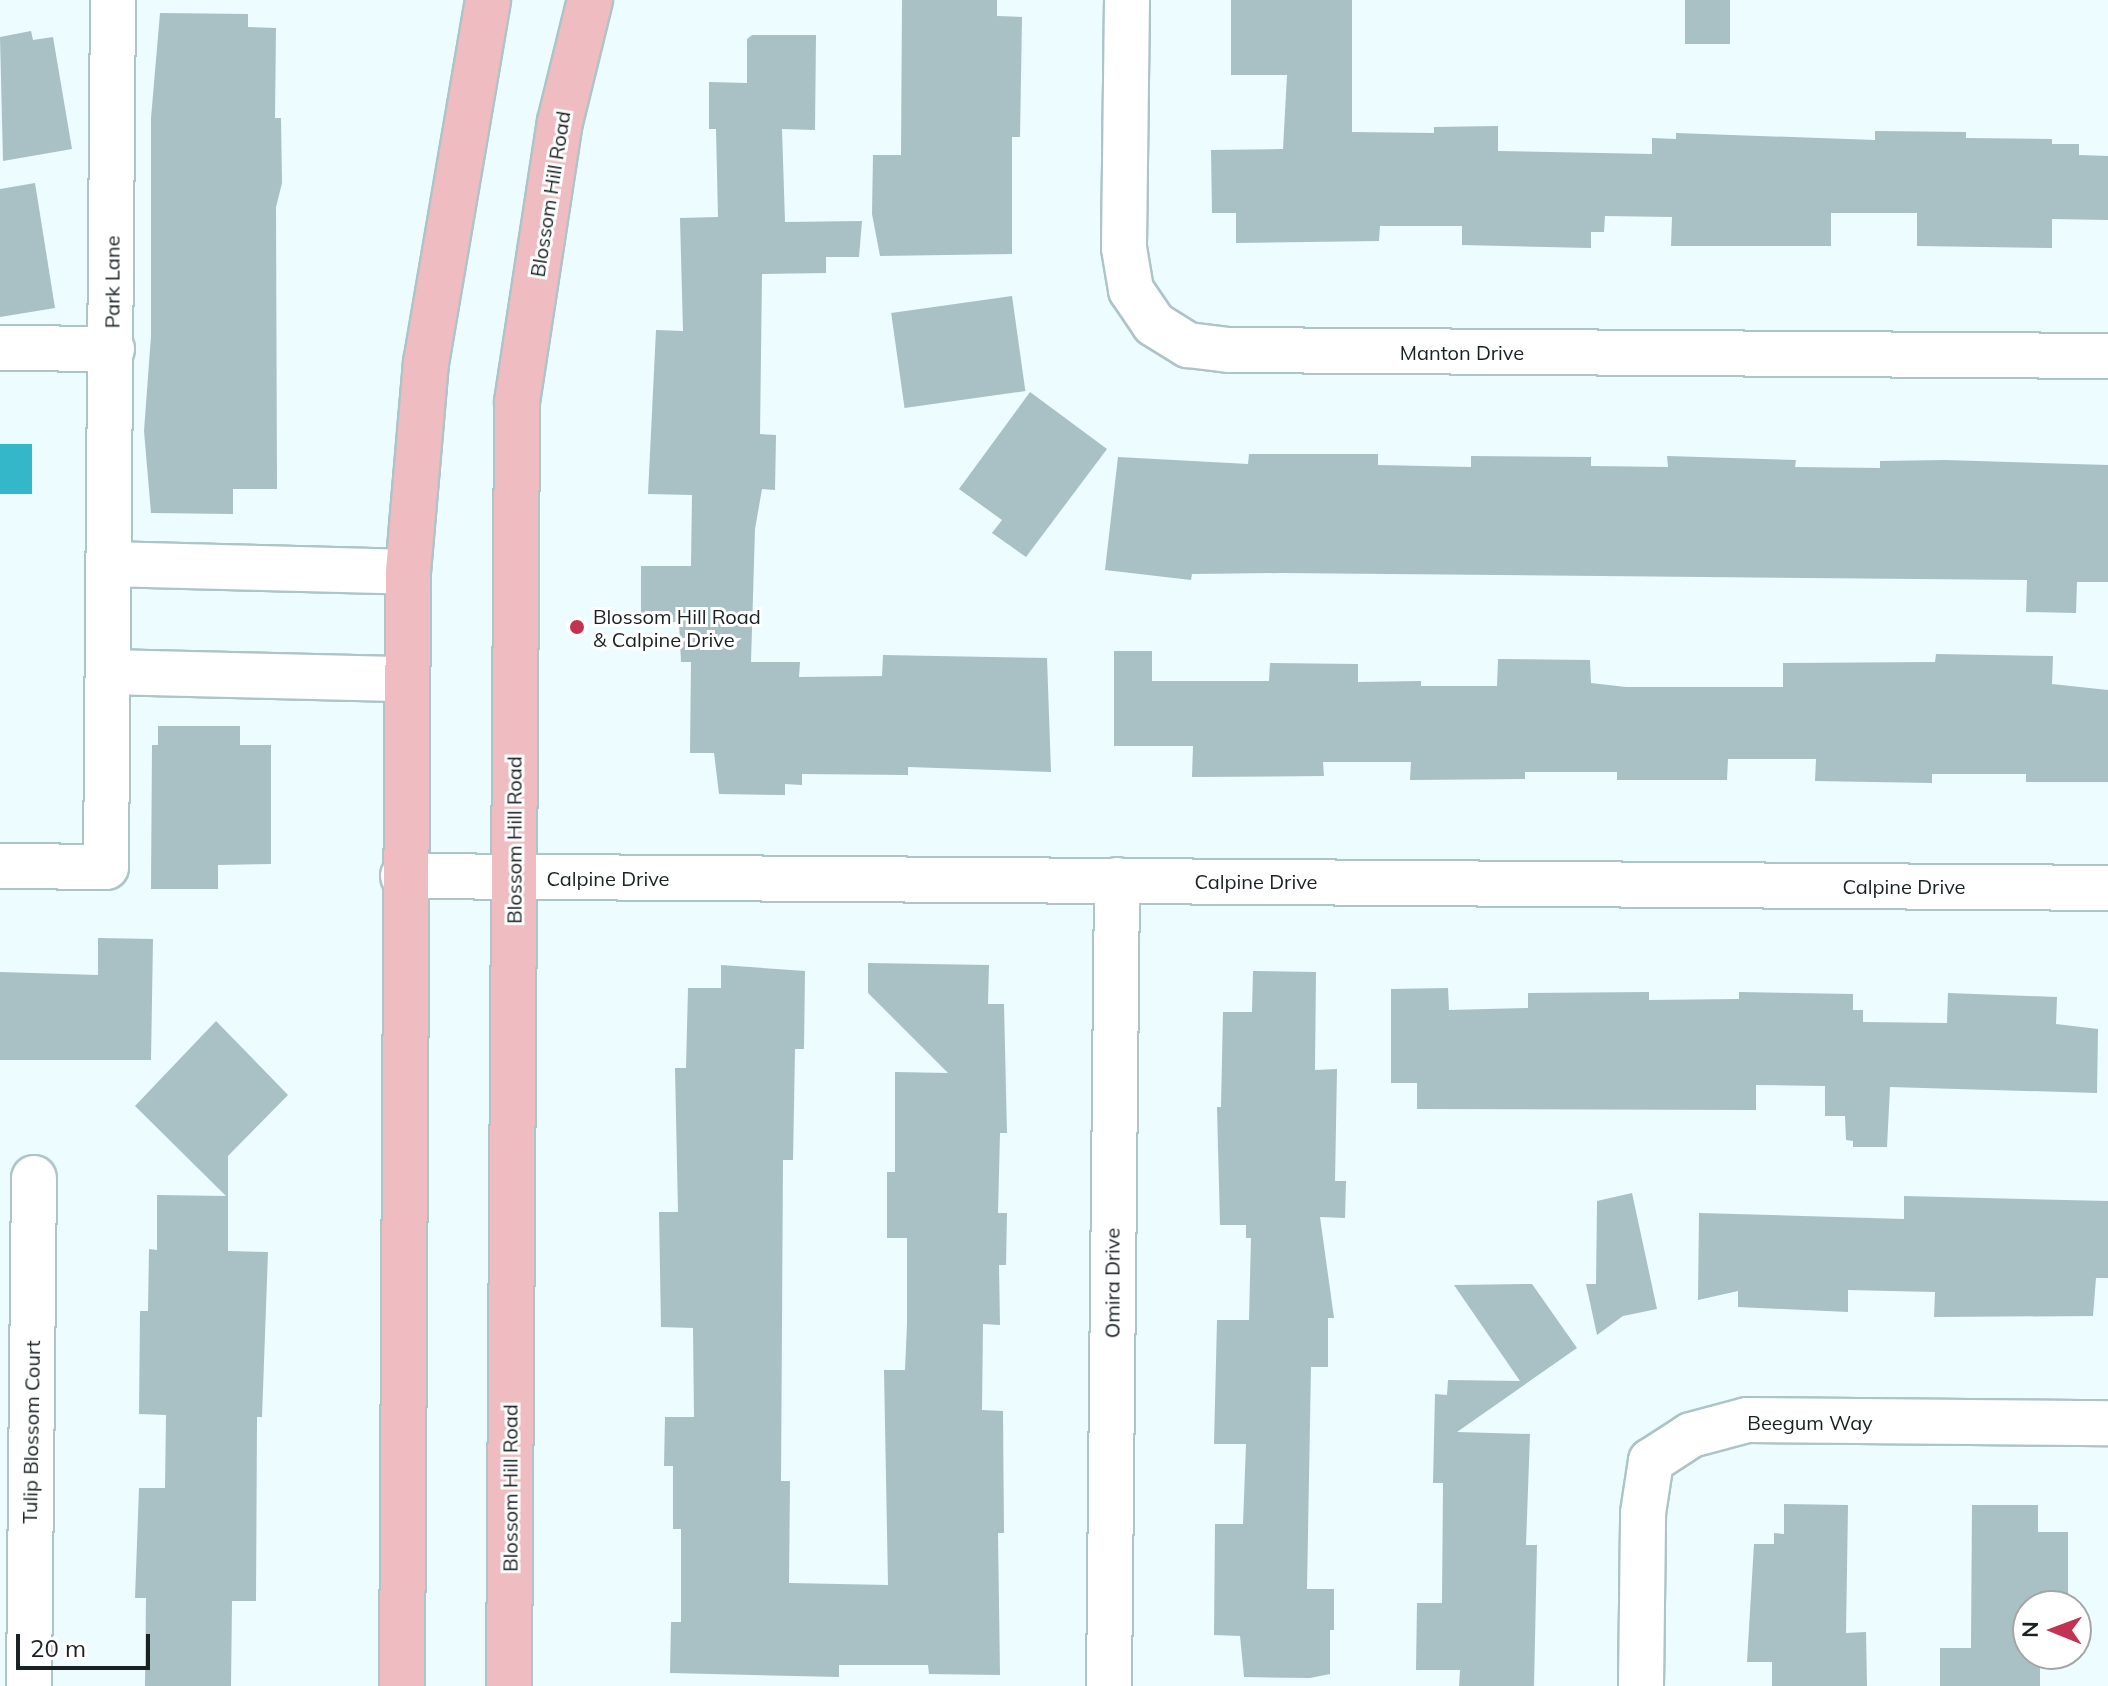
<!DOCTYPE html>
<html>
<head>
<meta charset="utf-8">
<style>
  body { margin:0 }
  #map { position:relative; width:2108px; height:1686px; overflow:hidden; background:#edfcfe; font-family:Mulish,sans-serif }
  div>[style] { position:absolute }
  .water>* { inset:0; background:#33b7c9; transform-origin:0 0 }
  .building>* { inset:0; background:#a9c0c4; transform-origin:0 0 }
  .roads { filter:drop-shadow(2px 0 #adc4c8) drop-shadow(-2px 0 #adc4c8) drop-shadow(0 2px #adc4c8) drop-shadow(0 -2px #adc4c8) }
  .minor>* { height:44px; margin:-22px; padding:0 22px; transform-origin:22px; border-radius:22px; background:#fff }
  .major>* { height:44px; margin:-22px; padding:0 22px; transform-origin:22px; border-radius:22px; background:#eebcc1 }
  .dots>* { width:22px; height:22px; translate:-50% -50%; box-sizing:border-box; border:4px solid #fff; border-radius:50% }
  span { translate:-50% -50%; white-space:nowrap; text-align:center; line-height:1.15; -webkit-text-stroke:6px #fff; paint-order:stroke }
  .street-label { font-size:20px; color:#192123 }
  .poi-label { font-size:20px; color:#192123 }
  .left { translate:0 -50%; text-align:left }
  .north { position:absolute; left:2012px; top:1590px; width:80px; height:80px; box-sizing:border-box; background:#fff; border:2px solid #a3a6a7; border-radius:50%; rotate:271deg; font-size:22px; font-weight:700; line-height:32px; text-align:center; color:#192123 }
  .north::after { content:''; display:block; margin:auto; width:28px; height:36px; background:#c33351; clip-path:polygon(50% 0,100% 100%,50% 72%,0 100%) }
  .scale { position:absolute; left:16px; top:1634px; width:134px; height:36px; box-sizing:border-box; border:4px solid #192123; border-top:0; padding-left:10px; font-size:24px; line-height:28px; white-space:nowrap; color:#192123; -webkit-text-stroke:6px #fff; paint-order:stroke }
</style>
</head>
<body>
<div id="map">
  <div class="water">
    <div style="left:0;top:444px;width:32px;height:50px"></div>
  </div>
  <div class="building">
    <div style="clip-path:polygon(902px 0,997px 0,997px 16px,1022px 17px,1020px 137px,1012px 137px,1012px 254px,880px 256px,872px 214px,873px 155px,901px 155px)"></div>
    <div style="clip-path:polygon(1231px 0,1352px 0,1352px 132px,1434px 133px,1434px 127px,1498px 126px,1498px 151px,1652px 154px,1652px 138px,1676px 139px,1676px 133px,1875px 140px,1875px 131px,1966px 132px,1966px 138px,2052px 139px,2052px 144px,2079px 144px,2079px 155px,2108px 156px,2108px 220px,2052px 219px,2052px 248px,1917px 246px,1917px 213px,1831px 213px,1831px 246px,1671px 246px,1672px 217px,1605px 216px,1604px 232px,1591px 232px,1591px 248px,1462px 245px,1462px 226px,1380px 226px,1379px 241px,1236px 243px,1236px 213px,1212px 213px,1211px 150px,1283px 149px,1287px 75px,1231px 75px)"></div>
    <div style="left:1685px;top:0;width:45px;height:44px"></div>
    <div style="clip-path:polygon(160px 13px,248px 14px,248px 27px,276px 28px,275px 118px,281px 118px,282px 183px,276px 207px,277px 489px,233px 489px,233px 514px,151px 513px,144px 431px,151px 336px,151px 118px)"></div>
    <div style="clip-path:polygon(31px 31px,33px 40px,53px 37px,72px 149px,3px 161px,0 37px)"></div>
    <div style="clip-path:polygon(752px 35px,816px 35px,815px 130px,782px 129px,785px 222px,862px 221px,859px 257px,826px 257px,826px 273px,762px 274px,760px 434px,776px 435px,775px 490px,762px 489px,755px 529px,751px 662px,800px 662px,799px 677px,882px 676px,883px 655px,1047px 658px,1051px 772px,908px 767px,908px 775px,802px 774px,802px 785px,785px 784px,785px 795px,719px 794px,714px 753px,690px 753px,691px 662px,681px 662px,679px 622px,641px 622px,641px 566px,691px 566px,692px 495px,648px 494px,656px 330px,683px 331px,680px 218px,718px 217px,716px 129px,709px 129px,709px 82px,747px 83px,747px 39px)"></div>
    <div style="clip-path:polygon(35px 183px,55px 308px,0 317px,0 189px)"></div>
    <div style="left:1012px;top:296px;width:96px;height:122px;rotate:82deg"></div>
    <div style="clip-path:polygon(1030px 392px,1107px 449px,1026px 557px,992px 533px,1002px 520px,959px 489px)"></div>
    <div style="clip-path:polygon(1249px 454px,1378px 454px,1378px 465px,1471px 467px,1471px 456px,1591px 457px,1591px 466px,1668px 467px,1667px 456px,1796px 460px,1795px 467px,1880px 468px,1880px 461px,1945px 460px,2108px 465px,2108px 582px,2077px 582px,2076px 613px,2026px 612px,2027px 580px,1283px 573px,1192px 574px,1191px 580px,1105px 570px,1118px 457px,1248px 464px)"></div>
    <div style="clip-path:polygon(1114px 651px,1152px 651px,1152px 681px,1269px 681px,1270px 663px,1358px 664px,1358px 682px,1421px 681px,1421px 686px,1497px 686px,1498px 659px,1590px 660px,1591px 683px,1626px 687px,1783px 687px,1783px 663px,1935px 662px,1936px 654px,2053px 656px,2052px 684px,2108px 690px,2108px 782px,2026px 782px,2026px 774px,1932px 774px,1932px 783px,1815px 781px,1816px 759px,1728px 759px,1727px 780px,1617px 780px,1617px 772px,1525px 772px,1525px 779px,1410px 780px,1411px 762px,1323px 762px,1324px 776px,1192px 777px,1193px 746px,1114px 746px)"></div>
    <div style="clip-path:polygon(158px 726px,240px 726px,240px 745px,271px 745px,271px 864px,218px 865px,218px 889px,151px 889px,152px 745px,158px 745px)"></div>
    <div style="clip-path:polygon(98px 938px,153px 939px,151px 1060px,0 1060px,0 972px,98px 975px)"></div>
    <div style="clip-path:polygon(868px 963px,989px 965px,988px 1004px,1004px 1004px,1007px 1133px,1000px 1133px,998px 1213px,1007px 1213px,1006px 1265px,999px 1265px,1000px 1325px,983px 1324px,982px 1410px,1003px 1411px,1004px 1533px,998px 1533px,1000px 1675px,929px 1674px,928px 1665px,839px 1665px,839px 1677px,670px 1673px,671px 1622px,681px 1622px,681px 1529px,673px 1529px,673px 1466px,664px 1466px,665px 1417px,694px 1417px,693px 1328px,661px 1327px,659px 1212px,678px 1212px,675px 1068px,686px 1068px,688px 988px,721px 988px,721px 965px,805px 971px,804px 1049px,795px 1049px,793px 1160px,783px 1160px,781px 1481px,790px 1481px,789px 1583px,888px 1585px,884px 1370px,905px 1370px,907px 1324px,907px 1238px,887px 1238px,887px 1172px,895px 1172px,895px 1072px,948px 1073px,868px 993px)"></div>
    <div style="clip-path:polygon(1253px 971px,1316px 972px,1315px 1070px,1337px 1069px,1335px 1181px,1346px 1181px,1345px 1218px,1320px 1217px,1334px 1318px,1328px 1318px,1328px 1367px,1311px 1367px,1307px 1589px,1334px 1589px,1334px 1630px,1330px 1630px,1330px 1674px,1310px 1678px,1244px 1677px,1240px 1636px,1214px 1635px,1215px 1524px,1243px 1524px,1246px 1444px,1214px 1444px,1217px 1320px,1249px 1320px,1251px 1238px,1246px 1238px,1246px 1225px,1220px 1225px,1217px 1107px,1221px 1107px,1223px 1012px,1252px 1012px)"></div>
    <div style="clip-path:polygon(1448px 988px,1449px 1010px,1528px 1008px,1528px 993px,1649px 992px,1649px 1000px,1739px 999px,1739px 992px,1853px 994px,1853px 1010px,1863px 1010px,1863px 1022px,1947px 1023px,1948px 993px,2057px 997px,2056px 1024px,2098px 1029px,2097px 1093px,1890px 1087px,1887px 1147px,1853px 1147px,1853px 1141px,1846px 1140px,1845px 1116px,1825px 1116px,1825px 1086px,1756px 1085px,1756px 1110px,1417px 1109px,1417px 1083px,1391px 1083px,1391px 989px)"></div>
    <div style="clip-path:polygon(216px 1021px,288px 1095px,228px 1156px,228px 1251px,268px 1252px,262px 1417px,257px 1417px,256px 1601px,232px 1601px,231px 1686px,145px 1686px,146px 1598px,135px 1598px,139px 1488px,165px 1488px,166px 1415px,139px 1414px,140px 1311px,148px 1311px,149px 1249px,157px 1250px,157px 1195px,226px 1196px,135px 1106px)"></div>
    <div style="clip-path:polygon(1632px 1193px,1657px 1309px,1623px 1316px,1597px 1335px,1586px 1284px,1596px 1284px,1597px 1201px)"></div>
    <div style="clip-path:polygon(1904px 1196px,2108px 1201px,2108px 1278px,2096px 1278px,2093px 1316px,1934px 1317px,1935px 1292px,1848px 1290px,1848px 1312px,1738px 1307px,1738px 1291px,1698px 1300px,1699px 1213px,1904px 1219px)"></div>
    <div style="clip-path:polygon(1532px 1284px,1577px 1348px,1457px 1432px,1530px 1434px,1526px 1545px,1537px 1545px,1534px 1686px,1459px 1686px,1460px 1670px,1416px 1670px,1417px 1603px,1442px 1603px,1443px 1483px,1433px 1483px,1435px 1394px,1447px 1395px,1448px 1380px,1520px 1381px,1454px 1285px)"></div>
    <div style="clip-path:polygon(1784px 1504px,1848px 1505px,1846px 1633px,1866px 1632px,1867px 1686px,1772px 1686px,1772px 1662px,1747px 1662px,1754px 1544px,1774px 1544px,1774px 1533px,1784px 1534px)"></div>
    <div style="clip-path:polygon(1972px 1505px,2038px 1505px,2038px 1532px,2068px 1532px,2068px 1606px,2028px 1606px,2028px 1654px,2068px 1654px,2040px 1656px,2040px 1686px,1940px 1686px,1940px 1648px,1971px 1648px)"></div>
  </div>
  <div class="roads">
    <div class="minor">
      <div style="left:1127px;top:0;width:248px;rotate:90.7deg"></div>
      <div style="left:1124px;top:248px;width:43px;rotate:80.5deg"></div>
      <div style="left:1131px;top:290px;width:41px;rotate:55.9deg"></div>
      <div style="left:1154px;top:324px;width:40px;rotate:32deg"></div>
      <div style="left:1188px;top:345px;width:41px;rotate:7deg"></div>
      <div style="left:1229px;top:350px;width:879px;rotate:0.39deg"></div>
      <div style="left:0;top:348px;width:112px;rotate:0.5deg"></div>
      <div style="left:110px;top:564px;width:298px;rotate:1.5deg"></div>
      <div style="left:109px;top:672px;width:297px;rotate:1.4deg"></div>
      <div style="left:0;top:866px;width:106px;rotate:0.5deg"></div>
      <div style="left:106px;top:867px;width:867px;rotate:-89.54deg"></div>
      <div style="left:403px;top:876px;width:1705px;rotate:0.4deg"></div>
      <div style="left:29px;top:1686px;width:508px;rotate:-89.44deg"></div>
      <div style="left:1109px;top:1686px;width:806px;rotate:-89.43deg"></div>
      <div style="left:1641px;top:1686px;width:173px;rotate:-89.3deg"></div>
      <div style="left:1643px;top:1513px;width:53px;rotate:-81.3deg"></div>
      <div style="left:1651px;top:1461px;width:48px;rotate:-33deg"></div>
      <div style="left:1691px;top:1435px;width:58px;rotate:-15deg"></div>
      <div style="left:1747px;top:1420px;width:361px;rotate:0.5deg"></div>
    </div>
    <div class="major">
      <div style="left:402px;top:1686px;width:1114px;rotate:-89.69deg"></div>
      <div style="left:408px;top:572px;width:210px;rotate:-85.1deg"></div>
      <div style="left:426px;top:363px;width:368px;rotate:-80.3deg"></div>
      <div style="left:509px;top:1686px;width:1284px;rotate:-89.64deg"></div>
      <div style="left:517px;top:402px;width:283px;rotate:-81.3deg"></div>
      <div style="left:560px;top:122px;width:126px;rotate:-76.2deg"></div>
    </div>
  </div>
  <div class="dots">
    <div style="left:577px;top:627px;background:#c33351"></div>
  </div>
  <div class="street-label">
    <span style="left:550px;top:194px;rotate:-81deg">Blossom Hill Road</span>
    <span style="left:112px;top:282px;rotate:-90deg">Park Lane</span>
    <span style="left:1462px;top:352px">Manton Drive</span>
    <span style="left:514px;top:840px;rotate:-90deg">Blossom Hill Road</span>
    <span style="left:608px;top:878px">Calpine Drive</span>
    <span style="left:1256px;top:881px">Calpine Drive</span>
    <span style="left:1904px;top:886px">Calpine Drive</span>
    <span style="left:1112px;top:1283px;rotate:-90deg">Omira Drive</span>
    <span style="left:1810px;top:1422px">Beegum Way</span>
    <span style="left:31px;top:1432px;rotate:-89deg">Tulip Blossom Court</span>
    <span style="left:510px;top:1488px;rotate:-90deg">Blossom Hill Road</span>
  </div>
  <div class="poi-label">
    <span class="left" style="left:593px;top:628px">Blossom Hill Road<br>&amp; Calpine Drive</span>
  </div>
  <div class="north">N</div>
  <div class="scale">20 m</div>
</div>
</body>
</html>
